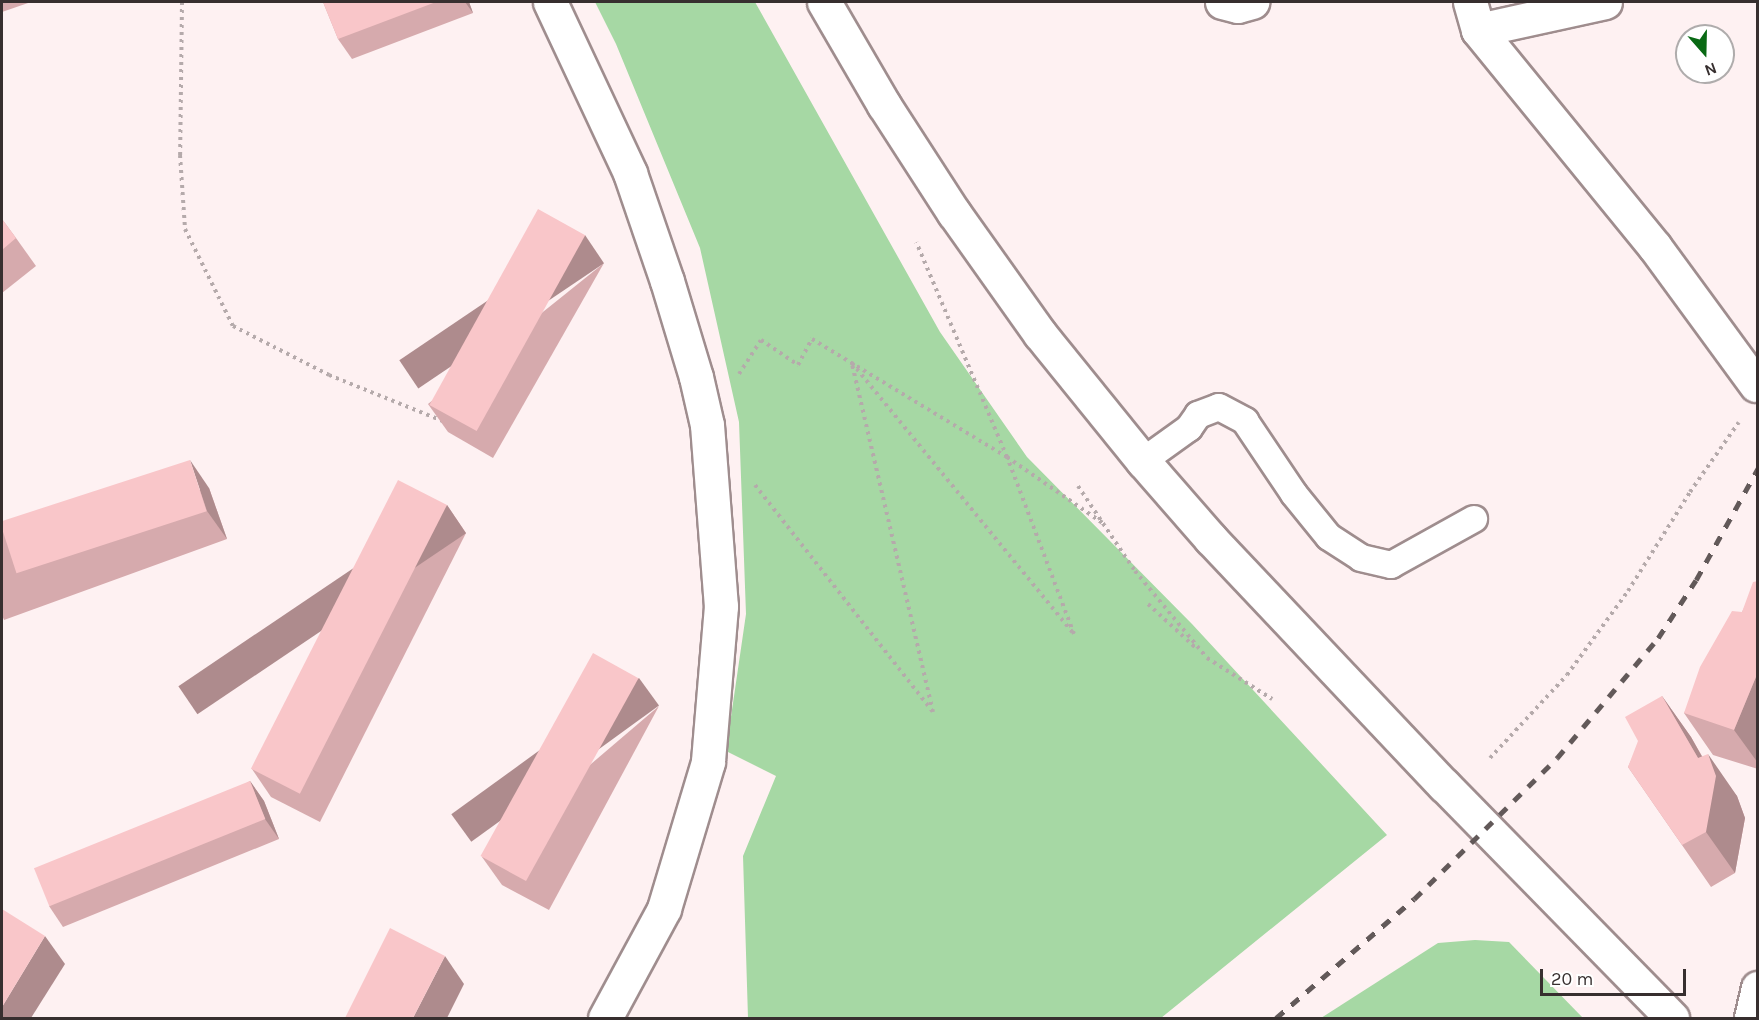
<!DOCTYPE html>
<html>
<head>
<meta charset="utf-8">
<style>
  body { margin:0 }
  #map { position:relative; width:1759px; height:1020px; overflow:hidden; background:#fef1f2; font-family:Karla,sans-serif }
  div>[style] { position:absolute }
  .green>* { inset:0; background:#a6d8a4 }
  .path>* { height:4px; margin-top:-2px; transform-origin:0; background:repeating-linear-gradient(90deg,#b5aaab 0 3px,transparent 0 7.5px) }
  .roads { filter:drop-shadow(2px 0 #9f8d8e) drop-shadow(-2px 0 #9f8d8e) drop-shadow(0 2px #9f8d8e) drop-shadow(0 -2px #9f8d8e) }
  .lane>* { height:26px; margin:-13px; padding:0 13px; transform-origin:13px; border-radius:13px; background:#fff }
  .street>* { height:33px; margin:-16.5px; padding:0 16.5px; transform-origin:16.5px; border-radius:16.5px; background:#fff }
  .secondary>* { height:33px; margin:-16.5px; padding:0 16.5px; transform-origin:16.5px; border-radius:16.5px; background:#fff }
  .rail>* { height:4.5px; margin-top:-2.25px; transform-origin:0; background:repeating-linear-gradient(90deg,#625959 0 10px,transparent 0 20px) }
  .wall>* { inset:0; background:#d6aaad }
  .shaded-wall>* { inset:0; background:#ae8b8d; transform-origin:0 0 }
  .building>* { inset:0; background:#f9c6c9; transform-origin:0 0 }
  span { translate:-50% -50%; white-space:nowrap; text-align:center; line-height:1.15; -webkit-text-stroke:4.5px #fff; paint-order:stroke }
  .frame { position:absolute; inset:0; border:3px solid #372f2f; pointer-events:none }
  .north { position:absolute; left:1675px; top:24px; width:60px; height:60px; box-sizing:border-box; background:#fff; border:2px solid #afacac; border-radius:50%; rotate:160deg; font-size:16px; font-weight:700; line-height:24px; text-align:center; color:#372f2f }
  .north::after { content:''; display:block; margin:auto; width:21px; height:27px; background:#096914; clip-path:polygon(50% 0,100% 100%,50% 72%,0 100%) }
  .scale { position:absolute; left:1540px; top:969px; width:146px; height:27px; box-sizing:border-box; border:3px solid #372f2f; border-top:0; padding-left:8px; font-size:18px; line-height:21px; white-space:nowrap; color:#372f2f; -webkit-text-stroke:4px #fff; paint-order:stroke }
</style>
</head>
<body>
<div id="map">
  <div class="green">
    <div style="clip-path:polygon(595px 2px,755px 2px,940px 332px,1027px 457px,1192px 624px,1387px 835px,1161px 1018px,748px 1018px,743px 856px,776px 776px,726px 751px,746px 614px,739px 422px,700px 248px,616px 44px)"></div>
    <div style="clip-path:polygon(1475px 940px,1509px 942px,1583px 1018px,1321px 1018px,1438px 943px)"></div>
  </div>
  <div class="path">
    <div style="left:182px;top:2px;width:153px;rotate:90.7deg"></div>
    <div style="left:180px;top:155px;width:74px;rotate:86.1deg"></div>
    <div style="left:185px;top:229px;width:108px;rotate:63.7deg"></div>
    <div style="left:233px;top:326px;width:108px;rotate:27deg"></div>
    <div style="left:329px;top:375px;width:123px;rotate:22deg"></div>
    <div style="left:739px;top:374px;width:40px;rotate:-57.1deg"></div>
    <div style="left:761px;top:340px;width:45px;rotate:34deg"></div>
    <div style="left:798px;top:365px;width:30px;rotate:-62deg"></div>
    <div style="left:812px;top:339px;width:228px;rotate:31.2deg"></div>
    <div style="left:1007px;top:457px;width:118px;rotate:34.6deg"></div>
    <div style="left:755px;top:485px;width:288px;rotate:51.9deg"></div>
    <div style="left:933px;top:712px;width:358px;rotate:-103.1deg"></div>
    <div style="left:852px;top:363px;width:350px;rotate:50.7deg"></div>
    <div style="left:1074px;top:634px;width:189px;rotate:-110.7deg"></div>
    <div style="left:1007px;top:457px;width:233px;rotate:-112.9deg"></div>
    <div style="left:1078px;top:486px;width:102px;rotate:56.2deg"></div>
    <div style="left:1135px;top:571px;width:113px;rotate:50.4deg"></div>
    <div style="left:1148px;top:604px;width:67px;rotate:42.6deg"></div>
    <div style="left:1207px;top:658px;width:77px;rotate:32.2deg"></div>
    <div style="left:1490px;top:758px;width:113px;rotate:-47.1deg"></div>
    <div style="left:1567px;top:675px;width:104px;rotate:-54deg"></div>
    <div style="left:1628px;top:591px;width:117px;rotate:-57.9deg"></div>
    <div style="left:1690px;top:492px;width:85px;rotate:-55deg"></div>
  </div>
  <div class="roads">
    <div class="lane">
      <div style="left:1143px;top:461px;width:57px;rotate:-35.7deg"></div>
      <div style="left:1189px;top:428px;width:16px;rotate:-55deg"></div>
      <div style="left:1198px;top:415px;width:22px;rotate:-21deg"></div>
      <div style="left:1219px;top:407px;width:30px;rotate:28deg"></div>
      <div style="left:1245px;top:421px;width:88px;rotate:56.1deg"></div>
      <div style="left:1294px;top:494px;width:55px;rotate:50.9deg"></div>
      <div style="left:1329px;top:537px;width:38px;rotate:33deg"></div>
      <div style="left:1361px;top:558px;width:31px;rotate:13deg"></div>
      <div style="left:1391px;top:565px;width:95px;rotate:-29deg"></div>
    </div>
    <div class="street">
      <div style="left:550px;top:2px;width:189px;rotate:64.9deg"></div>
      <div style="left:630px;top:173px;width:114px;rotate:71.1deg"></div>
      <div style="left:667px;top:281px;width:100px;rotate:73.2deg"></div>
      <div style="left:696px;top:377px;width:49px;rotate:77.1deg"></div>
      <div style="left:707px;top:425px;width:182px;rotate:85.6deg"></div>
      <div style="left:721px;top:606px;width:157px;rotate:94.8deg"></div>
      <div style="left:708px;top:762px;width:153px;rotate:106.7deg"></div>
      <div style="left:664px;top:909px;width:124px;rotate:118.4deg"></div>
      <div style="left:1222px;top:2px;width:16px;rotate:14deg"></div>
      <div style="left:1238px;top:6px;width:15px;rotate:-16deg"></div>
      <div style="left:1470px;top:2px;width:29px;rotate:74deg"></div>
      <div style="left:1478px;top:30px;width:280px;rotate:50.8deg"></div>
      <div style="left:1655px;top:247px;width:171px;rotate:53.8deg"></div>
      <div style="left:1478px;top:30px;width:130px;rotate:-12.4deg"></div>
    </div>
    <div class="secondary">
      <div style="left:824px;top:2px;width:119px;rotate:59.8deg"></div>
      <div style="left:884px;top:105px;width:129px;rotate:57.1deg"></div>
      <div style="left:954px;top:213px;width:148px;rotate:54.6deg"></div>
      <div style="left:1040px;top:334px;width:164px;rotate:51deg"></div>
      <div style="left:1143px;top:461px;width:103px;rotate:48.9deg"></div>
      <div style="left:1211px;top:539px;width:339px;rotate:46.6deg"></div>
      <div style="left:1444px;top:785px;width:326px;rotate:45.6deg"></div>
      <div style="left:1751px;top:1018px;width:31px;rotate:-77deg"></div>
    </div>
  </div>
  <div class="rail">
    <div style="left:1276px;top:1018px;width:182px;rotate:-40.8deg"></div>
    <div style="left:1414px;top:899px;width:201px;rotate:-44.6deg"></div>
    <div style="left:1557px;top:758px;width:157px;rotate:-49.9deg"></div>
    <div style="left:1658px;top:638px;width:69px;rotate:-56.8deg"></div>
    <div style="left:1696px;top:580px;width:128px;rotate:-61deg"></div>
  </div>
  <div class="wall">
    <div style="clip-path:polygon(2px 2px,31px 2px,2px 12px)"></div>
    <div style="clip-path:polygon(323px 2px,469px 2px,473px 13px,352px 59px,338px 39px)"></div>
    <div style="clip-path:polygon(2px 219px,16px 238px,36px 266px,2px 293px)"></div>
    <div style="clip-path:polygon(604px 263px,493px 458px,448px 432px,428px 404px)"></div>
    <div style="clip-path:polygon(209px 488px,227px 539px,4px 620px,2px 615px,2px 528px)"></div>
    <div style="clip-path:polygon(447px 505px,466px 533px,320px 822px,271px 797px,252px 769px)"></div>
    <div style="clip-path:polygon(1758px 581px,1758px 769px,1713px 755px,1684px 713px,1742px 612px)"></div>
    <div style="clip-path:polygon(1662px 696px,1691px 737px,1702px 756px,1737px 796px,1745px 818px,1735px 873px,1711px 887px,1628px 767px)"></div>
    <div style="clip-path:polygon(659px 706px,549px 910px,502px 885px,482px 857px)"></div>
    <div style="clip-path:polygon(250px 781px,264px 801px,279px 839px,63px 927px,49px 906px)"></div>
  </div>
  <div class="shaded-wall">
    <div style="clip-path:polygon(465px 2px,469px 2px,473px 13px)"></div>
    <div style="left:585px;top:235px;width:34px;height:224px;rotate:56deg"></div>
    <div style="clip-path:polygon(190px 460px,209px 488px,227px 539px,207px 511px)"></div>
    <div style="left:447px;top:505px;width:34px;height:324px;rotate:56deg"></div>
    <div style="clip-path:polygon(1758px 672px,1758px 763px,1734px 730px)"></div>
    <div style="left:639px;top:678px;width:34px;height:232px;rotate:54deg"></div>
    <div style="clip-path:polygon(1662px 696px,1691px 737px,1715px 780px,1708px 754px,1737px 796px,1745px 818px,1735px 873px,1706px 832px,1698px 758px)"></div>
    <div style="clip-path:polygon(250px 781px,264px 801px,279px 839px,265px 819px)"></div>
    <div style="clip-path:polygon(45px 936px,65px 964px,31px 1018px,2px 1018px,2px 1007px)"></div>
    <div style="clip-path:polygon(445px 956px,464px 984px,447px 1018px,413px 1018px)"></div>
  </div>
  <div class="building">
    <div style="clip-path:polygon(323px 2px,436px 2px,338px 39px)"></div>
    <div style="left:538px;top:209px;width:54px;height:224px;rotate:29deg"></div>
    <div style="clip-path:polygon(2px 219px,16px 238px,2px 250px)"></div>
    <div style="left:190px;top:460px;width:54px;height:200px;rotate:72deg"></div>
    <div style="left:398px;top:480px;width:55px;height:324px;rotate:27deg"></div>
    <div style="clip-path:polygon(1758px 581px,1758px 672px,1734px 730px,1684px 713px,1700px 667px,1732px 611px,1742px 612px,1753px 582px)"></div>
    <div style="left:593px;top:653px;width:52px;height:232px;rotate:29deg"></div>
    <div style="clip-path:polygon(1662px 696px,1698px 758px,1708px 754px,1716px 776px,1706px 832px,1682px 845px,1628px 767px,1638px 741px,1625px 717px)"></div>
    <div style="left:250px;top:781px;width:41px;height:233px;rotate:68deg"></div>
    <div style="clip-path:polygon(2px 909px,45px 936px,2px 1007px)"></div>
    <div style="clip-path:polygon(390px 928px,445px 956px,413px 1018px,345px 1018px)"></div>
  </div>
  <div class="frame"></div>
  <div class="north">N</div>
  <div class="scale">20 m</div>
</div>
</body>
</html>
